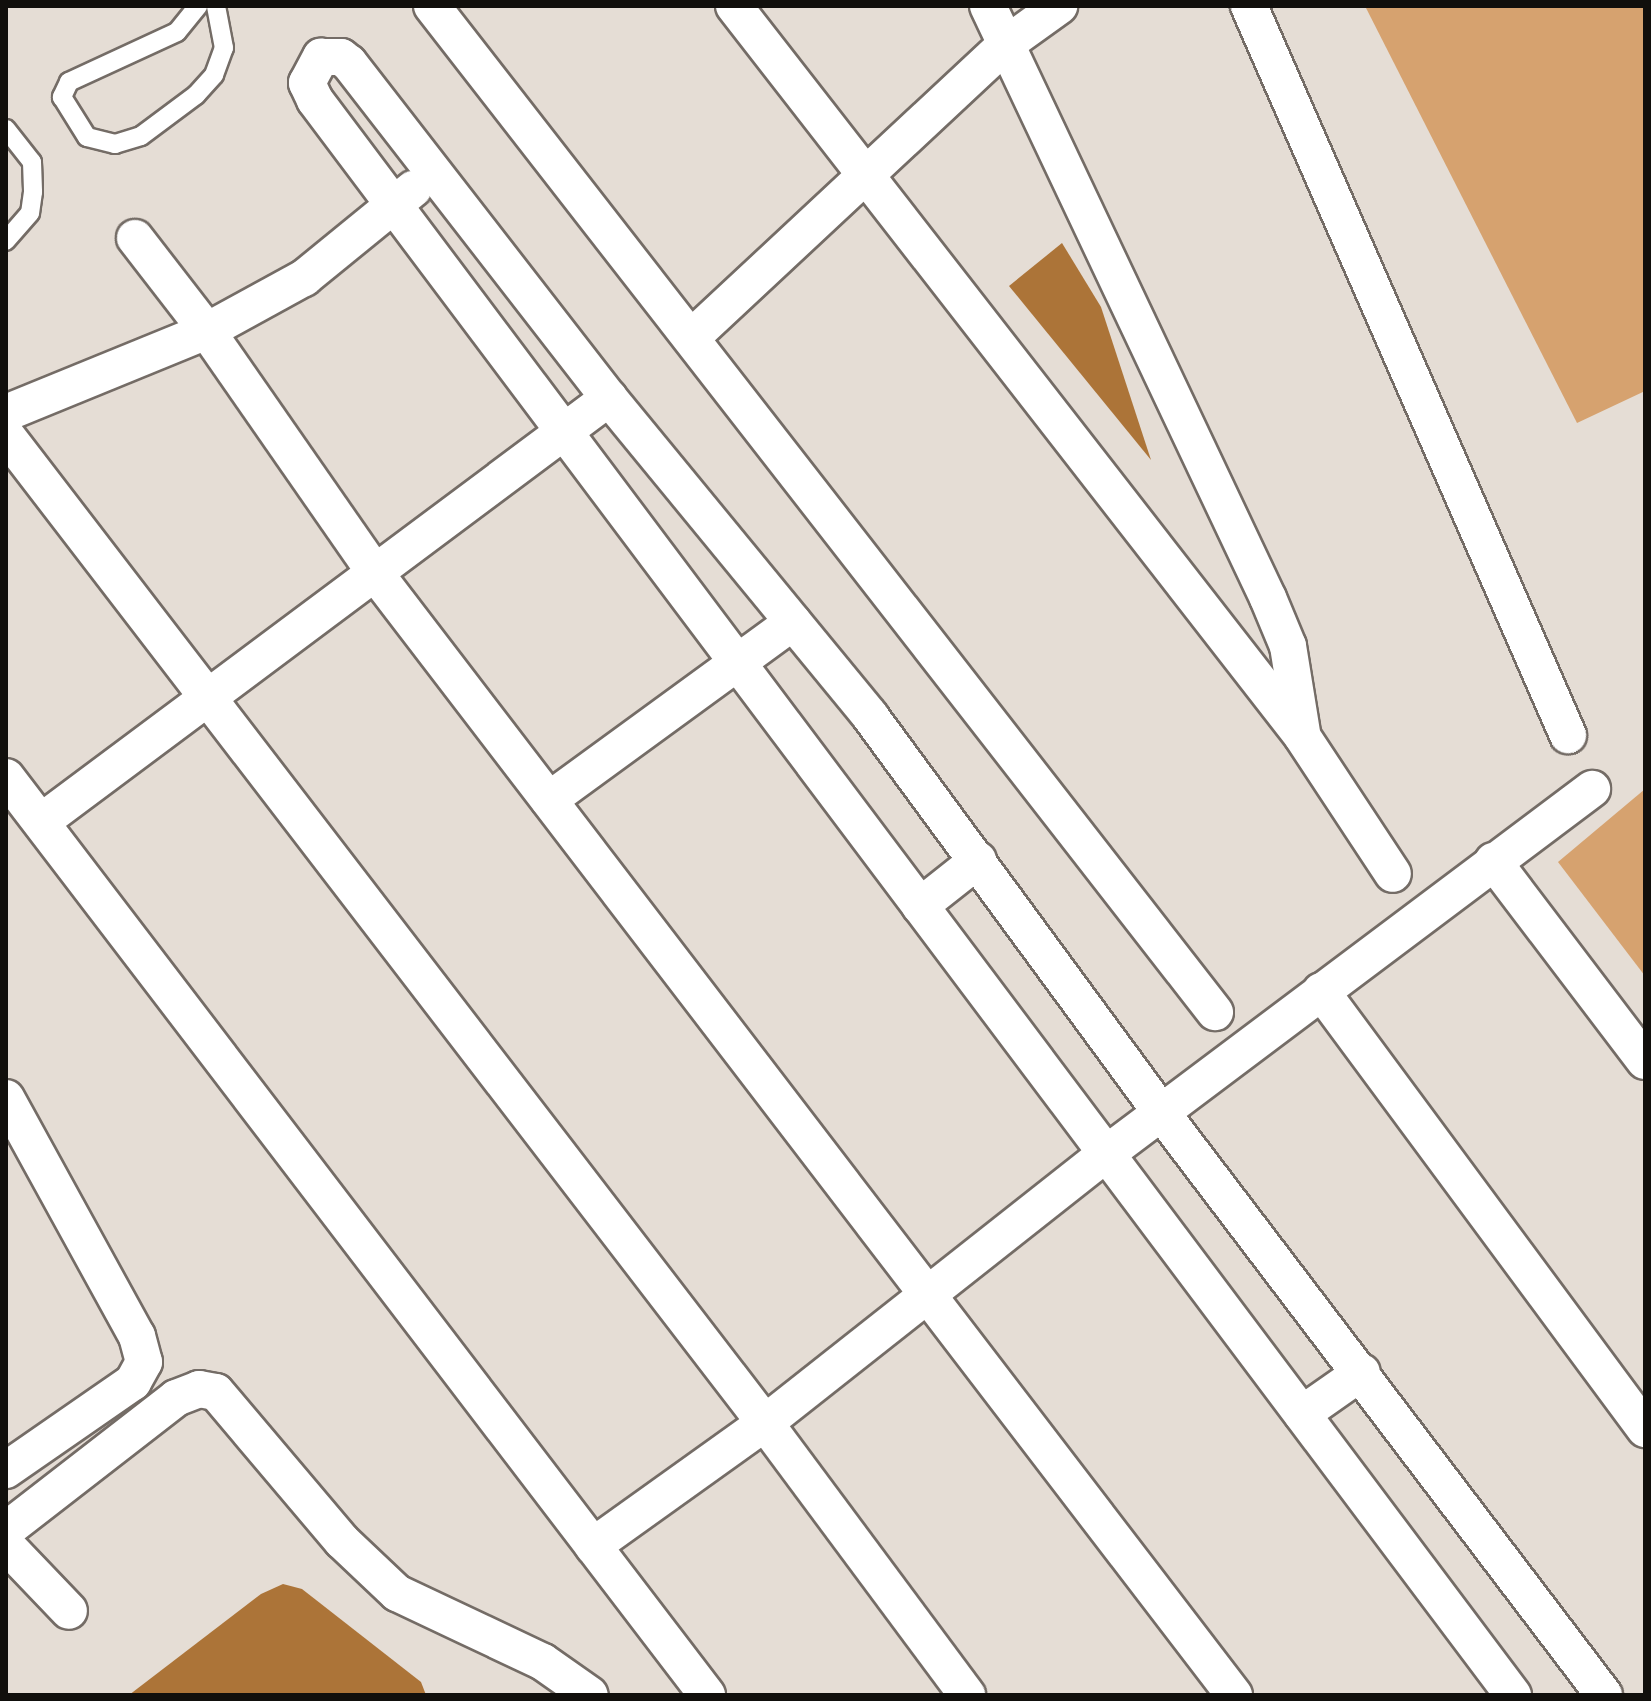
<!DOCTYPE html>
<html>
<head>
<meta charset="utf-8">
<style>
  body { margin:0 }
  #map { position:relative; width:1651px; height:1701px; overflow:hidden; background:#e5ddd5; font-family:"Crimson Pro",serif }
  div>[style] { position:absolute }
  .green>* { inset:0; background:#d6a26f }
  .water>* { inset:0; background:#ac7438 }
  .roads { filter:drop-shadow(2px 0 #746c66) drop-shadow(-2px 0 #746c66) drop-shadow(0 2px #746c66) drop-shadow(0 -2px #746c66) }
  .lane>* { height:18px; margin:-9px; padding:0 9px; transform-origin:9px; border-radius:9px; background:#fff }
  .street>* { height:36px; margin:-18px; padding:0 18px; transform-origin:18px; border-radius:18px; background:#fff }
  span { translate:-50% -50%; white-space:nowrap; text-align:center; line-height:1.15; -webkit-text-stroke:8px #e5ddd5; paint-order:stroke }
  .frame { position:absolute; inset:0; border:8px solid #110f0c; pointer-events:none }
</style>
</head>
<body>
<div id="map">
  <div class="green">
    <div style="clip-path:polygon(1365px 6px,1645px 6px,1645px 391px,1577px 423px)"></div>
    <div style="clip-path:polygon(1645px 789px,1645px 976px,1558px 862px)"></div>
  </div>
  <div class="water">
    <div style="clip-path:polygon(1062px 243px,1101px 307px,1151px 460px,1009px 286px)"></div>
    <div style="clip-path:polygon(283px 1584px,302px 1589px,421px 1682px,426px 1695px,129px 1695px,261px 1594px)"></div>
  </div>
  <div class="roads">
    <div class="lane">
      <div style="left:198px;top:6px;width:33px;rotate:129deg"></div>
      <div style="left:177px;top:32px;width:119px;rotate:155.2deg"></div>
      <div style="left:69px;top:82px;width:17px;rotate:115deg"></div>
      <div style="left:62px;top:97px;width:47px;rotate:58deg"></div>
      <div style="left:87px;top:137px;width:29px;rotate:14deg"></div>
      <div style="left:115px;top:144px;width:27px;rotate:-17deg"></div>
      <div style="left:141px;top:136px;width:69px;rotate:-36.7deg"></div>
      <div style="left:196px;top:95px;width:27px;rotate:-48deg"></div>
      <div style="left:214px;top:75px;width:29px;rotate:-70deg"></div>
      <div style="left:224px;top:48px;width:43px;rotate:-100.8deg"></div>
      <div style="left:6px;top:129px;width:42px;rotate:51.8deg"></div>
      <div style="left:32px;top:162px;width:30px;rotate:88deg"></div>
      <div style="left:33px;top:192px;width:21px;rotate:98deg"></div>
      <div style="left:30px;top:213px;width:37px;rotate:131deg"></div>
    </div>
    <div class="street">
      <div style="left:432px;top:6px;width:1275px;rotate:52.11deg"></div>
      <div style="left:734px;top:6px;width:925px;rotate:52.11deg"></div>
      <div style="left:1302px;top:736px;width:165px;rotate:56.6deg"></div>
      <div style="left:988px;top:6px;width:655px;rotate:64.69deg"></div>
      <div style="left:1268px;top:598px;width:52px;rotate:67.4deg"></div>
      <div style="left:1288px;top:646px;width:87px;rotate:80.8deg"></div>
      <div style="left:1249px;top:6px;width:796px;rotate:66.37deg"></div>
      <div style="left:135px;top:238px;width:118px;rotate:52.3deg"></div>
      <div style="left:207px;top:331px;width:295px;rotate:55.2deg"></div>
      <div style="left:375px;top:573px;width:1413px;rotate:52.56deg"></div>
      <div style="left:691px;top:338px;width:429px;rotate:-43deg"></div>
      <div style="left:1005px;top:45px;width:67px;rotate:-35.8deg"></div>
      <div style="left:6px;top:413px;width:217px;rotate:-22.2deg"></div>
      <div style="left:207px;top:331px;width:111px;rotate:-28.7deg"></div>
      <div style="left:304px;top:278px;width:141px;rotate:-39.2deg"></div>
      <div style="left:6px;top:435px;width:1246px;rotate:52.47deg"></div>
      <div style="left:765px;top:1423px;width:339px;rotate:53.4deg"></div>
      <div style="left:6px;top:777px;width:1155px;rotate:52.63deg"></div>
      <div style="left:549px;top:800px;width:302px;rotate:-36.1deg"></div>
      <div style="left:41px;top:822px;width:709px;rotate:-36.74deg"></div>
      <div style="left:1493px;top:861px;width:251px;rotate:52.8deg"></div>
      <div style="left:920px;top:906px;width:74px;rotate:-38.4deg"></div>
      <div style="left:1321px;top:991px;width:545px;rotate:53.51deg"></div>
      <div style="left:6px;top:1098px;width:272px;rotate:61.2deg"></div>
      <div style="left:137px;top:1336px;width:27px;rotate:75deg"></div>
      <div style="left:144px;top:1362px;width:23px;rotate:119deg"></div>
      <div style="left:133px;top:1382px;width:155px;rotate:145.3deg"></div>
      <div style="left:1302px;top:1414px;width:73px;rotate:-35deg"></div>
      <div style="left:6px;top:1530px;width:215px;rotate:-37.8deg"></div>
      <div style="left:176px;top:1398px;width:25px;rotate:-21deg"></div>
      <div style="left:199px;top:1389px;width:17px;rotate:10deg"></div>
      <div style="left:216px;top:1392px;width:195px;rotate:49.8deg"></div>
      <div style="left:342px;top:1541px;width:76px;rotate:43.4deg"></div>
      <div style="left:397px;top:1593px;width:161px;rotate:25.3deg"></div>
      <div style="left:543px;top:1662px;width:57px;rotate:35.1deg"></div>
      <div style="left:6px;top:1545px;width:91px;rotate:46.3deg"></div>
      <div style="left:593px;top:1546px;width:211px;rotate:-35.6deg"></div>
      <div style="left:765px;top:1423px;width:434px;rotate:-38.3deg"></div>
      <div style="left:1106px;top:1154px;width:608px;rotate:-36.91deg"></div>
      <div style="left:1513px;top:1695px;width:1995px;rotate:-126.91deg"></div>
      <div style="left:315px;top:100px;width:19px;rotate:-115deg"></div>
      <div style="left:307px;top:83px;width:30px;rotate:-62deg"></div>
      <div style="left:321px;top:57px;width:20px"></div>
      <div style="left:341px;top:57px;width:10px;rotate:37deg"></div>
      <div style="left:349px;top:63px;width:424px;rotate:52.2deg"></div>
      <div style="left:609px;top:398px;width:411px;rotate:50.6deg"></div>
      <div style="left:870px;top:716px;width:491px;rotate:53.7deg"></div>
      <div style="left:1161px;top:1112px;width:732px;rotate:52.77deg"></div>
    </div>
  </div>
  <div class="frame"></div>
</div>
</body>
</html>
